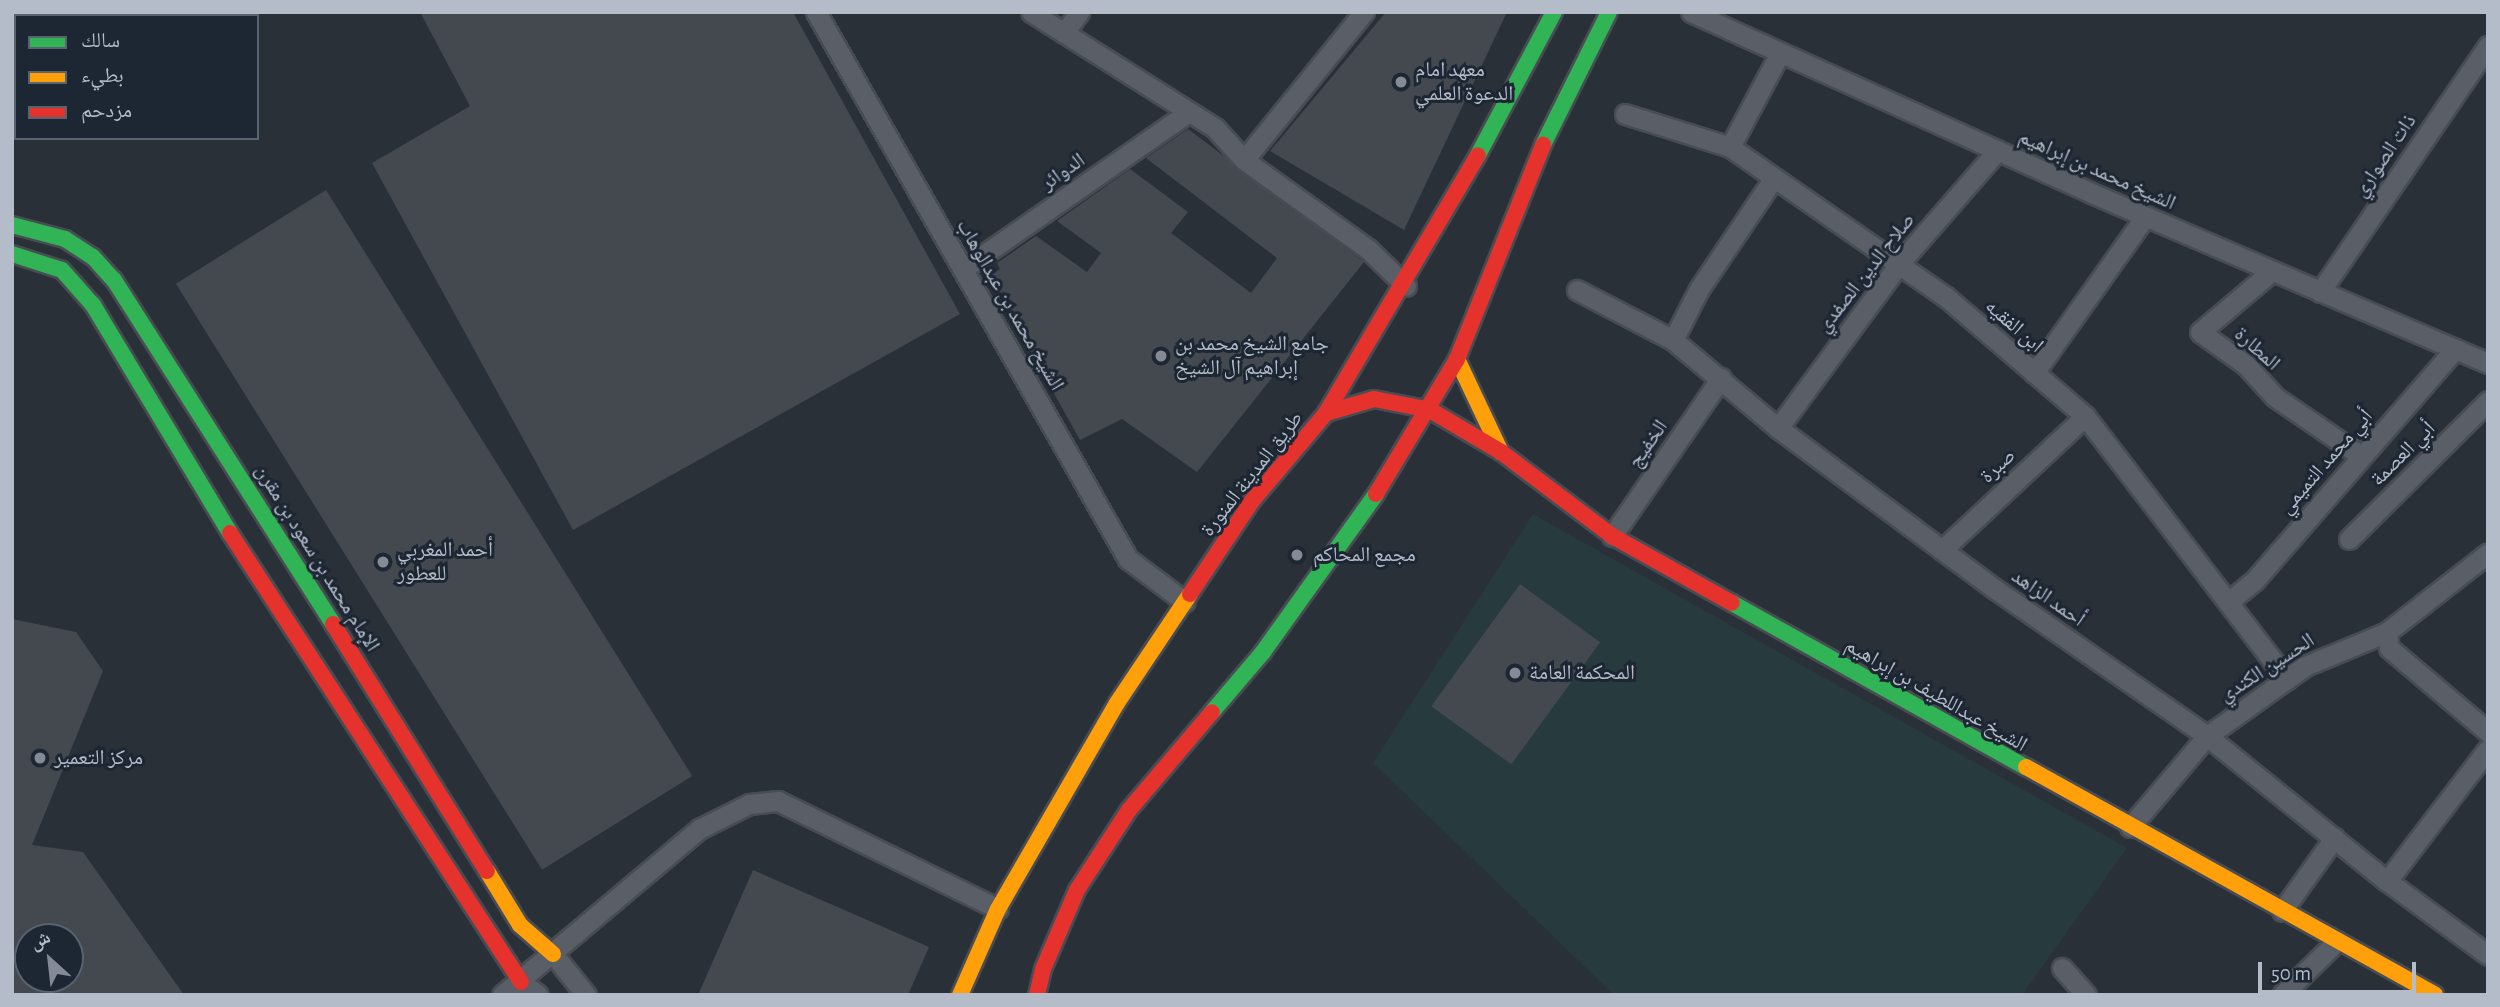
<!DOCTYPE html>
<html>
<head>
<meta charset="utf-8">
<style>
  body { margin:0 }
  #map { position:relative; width:2500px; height:1007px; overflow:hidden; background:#2a3038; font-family:"Alegreya Sans","Noto Naskh Arabic",sans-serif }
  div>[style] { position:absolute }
  .green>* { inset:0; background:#273a3e }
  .building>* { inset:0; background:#444950; transform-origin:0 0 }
  .roads { filter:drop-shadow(2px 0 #484c53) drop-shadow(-2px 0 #484c53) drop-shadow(0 2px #484c53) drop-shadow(0 -2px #484c53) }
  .street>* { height:19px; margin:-9.5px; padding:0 9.5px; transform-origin:9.5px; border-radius:9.5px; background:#5a5e66 }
  .fast>* { height:16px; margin:-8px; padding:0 8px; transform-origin:8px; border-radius:8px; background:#30b455 }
  .slow>* { height:16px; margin:-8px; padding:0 8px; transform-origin:8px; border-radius:8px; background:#ff9f0a }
  .jam>* { height:16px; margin:-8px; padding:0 8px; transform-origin:8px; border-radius:8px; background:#e5322d }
  .dots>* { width:19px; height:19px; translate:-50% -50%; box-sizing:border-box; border:4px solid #1d2633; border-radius:50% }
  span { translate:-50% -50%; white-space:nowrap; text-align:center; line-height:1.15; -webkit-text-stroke:6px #1d2633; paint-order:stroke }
  .poi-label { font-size:21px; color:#b4bcc9 }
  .left { translate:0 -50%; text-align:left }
  .street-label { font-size:21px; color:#b4bcc9 }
  .frame { position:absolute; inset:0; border:14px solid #b4bcc9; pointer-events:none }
  .legend { position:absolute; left:14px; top:14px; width:245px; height:126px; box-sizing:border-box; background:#1d2633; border:2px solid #59626f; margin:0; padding:9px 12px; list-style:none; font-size:21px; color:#b4bcc9 }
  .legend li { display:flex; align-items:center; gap:14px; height:35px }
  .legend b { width:35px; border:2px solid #59626f }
  .north { position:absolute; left:14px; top:923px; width:70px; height:70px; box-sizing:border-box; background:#1d2633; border:2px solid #59626f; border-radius:50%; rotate:333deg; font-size:19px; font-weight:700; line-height:28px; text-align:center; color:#b4bcc9 }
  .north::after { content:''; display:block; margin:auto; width:24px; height:32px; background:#848b96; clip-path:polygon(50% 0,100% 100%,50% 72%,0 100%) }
  .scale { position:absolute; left:2258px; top:962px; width:158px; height:32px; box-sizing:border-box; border:4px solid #b4bcc9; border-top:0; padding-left:9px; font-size:21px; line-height:24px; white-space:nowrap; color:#b4bcc9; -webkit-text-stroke:5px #1d2633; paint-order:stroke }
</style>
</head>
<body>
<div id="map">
  <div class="green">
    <div style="clip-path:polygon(1533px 514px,2127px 848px,2022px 995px,1614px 995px,1373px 763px)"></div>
  </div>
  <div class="building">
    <div style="clip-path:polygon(420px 12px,793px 12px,960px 314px,573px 530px,372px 163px,470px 106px)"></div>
    <div style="clip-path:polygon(1386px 12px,1507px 12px,1404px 230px,1270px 151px)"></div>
    <div style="clip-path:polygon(1188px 129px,1364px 262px,1197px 472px,1122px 419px,1080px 440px,989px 277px,1000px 269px,997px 263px,1036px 236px,1087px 272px,1101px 253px,1057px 221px,1130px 169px,1188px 212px,1171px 233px,1251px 293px,1277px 258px,1146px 158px)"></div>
    <div style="left:326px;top:190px;width:691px;height:177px;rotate:58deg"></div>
    <div style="left:1520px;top:584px;width:99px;height:151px;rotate:36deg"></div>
    <div style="clip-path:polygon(evenodd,12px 619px,76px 632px,103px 671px,32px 845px,83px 852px,184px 995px,12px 995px,12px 619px,28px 937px,70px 937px,70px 979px,28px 979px,28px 937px)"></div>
    <div style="clip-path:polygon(753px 870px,929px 947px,908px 995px,698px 995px)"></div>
  </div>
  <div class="roads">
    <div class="street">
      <div style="left:816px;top:12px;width:630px;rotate:60.3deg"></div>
      <div style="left:1128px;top:559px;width:71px;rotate:37deg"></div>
      <div style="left:1031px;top:12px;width:218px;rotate:32.2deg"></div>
      <div style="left:1215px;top:128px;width:43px;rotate:47.8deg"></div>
      <div style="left:1244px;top:160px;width:153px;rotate:35.7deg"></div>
      <div style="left:1368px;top:249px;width:53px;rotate:44.2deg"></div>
      <div style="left:1691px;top:12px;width:437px;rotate:24.3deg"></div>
      <div style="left:2089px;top:192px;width:434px;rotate:23.2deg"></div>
      <div style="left:1064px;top:33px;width:26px;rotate:-54deg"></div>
      <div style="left:1625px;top:114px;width:110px;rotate:17.4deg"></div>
      <div style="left:1730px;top:147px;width:263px;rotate:34.8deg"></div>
      <div style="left:1946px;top:297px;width:183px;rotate:40.6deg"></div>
      <div style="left:2085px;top:416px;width:332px;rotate:52.5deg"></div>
      <div style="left:1730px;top:147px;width:106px;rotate:-62deg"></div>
      <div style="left:1244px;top:160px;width:191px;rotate:-51deg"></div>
      <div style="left:963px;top:269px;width:275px;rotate:-34.8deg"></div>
      <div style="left:2272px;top:271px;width:94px;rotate:139.7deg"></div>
      <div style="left:2200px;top:332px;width:57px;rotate:35.7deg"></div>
      <div style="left:2246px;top:365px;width:43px;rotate:47.8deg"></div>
      <div style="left:2275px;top:397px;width:103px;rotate:34.3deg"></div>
      <div style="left:1577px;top:290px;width:108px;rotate:27.5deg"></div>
      <div style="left:1673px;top:340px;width:137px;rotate:40deg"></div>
      <div style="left:1778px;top:428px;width:270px;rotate:36.6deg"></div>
      <div style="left:1995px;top:589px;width:258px;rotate:34.7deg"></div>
      <div style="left:2207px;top:736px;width:231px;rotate:38.9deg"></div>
      <div style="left:2387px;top:881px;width:125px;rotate:36.2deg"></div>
      <div style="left:2320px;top:292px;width:298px;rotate:-55.7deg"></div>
      <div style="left:1673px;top:340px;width:57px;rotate:-63deg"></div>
      <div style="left:1699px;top:289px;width:134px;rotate:-56deg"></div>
      <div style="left:2034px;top:373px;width:191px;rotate:-54.6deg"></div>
      <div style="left:1778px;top:428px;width:209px;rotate:-53.6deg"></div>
      <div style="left:1902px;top:260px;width:145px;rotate:-48.9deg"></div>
      <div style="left:1612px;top:536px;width:192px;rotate:-55.4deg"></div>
      <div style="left:2349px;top:539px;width:196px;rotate:-44.8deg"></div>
      <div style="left:1942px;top:550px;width:196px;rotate:-43.1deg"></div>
      <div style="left:2228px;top:602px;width:33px;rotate:-39deg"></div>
      <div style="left:2254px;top:581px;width:307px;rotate:-49.1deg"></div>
      <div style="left:2387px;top:632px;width:16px;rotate:83deg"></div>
      <div style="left:2389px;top:648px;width:130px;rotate:40.3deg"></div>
      <div style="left:2130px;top:827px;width:119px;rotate:-49.8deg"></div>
      <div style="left:2207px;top:736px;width:120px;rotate:-35.5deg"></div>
      <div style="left:2305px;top:666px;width:89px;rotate:-22.5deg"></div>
      <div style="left:2387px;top:632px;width:128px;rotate:-38deg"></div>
      <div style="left:2387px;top:881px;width:166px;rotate:-52.6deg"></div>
      <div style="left:2282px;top:911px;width:90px;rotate:-54.5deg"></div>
      <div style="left:553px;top:954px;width:53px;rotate:51.2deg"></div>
      <div style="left:2062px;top:968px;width:36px;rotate:48deg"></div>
      <div style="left:521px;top:982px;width:21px;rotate:37deg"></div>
      <div style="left:502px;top:995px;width:258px;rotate:-40.1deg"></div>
      <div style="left:699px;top:829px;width:56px;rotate:-26.6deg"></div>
      <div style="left:749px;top:804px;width:29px;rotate:-6deg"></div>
      <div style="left:778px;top:801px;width:245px;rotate:26.1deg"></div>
      <div style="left:2282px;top:995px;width:77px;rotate:-44.5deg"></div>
    </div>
    <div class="fast">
      <div style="left:1543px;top:145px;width:148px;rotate:-63.6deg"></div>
      <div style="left:1478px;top:155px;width:162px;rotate:-62deg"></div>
      <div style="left:12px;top:225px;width:55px;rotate:14.8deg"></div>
      <div style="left:65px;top:239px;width:33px;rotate:33deg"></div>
      <div style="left:93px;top:257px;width:31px;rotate:48deg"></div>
      <div style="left:114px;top:280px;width:408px;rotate:57.5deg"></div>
      <div style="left:12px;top:254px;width:52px;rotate:17.7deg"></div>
      <div style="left:62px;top:270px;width:47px;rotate:48.5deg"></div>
      <div style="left:93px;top:305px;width:266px;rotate:59deg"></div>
      <div style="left:1732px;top:603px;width:337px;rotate:29.2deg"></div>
      <div style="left:1212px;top:712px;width:79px;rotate:-49.6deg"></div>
      <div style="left:1263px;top:652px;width:194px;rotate:-54.4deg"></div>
    </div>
    <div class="slow">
      <div style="left:1457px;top:359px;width:103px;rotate:64.7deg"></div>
      <div style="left:2026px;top:767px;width:468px;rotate:29.1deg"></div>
      <div style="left:487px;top:871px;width:63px;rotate:58.6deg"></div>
      <div style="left:520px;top:925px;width:44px;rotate:41.3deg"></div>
      <div style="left:960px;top:995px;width:94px;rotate:-66.2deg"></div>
      <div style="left:998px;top:909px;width:238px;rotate:-60deg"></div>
      <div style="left:1117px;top:703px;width:131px;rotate:-56.2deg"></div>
    </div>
    <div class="jam">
      <div style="left:1326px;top:413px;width:50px;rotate:-16.3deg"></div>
      <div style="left:1374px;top:399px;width:57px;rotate:11.1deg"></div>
      <div style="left:1430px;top:410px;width:82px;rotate:30.6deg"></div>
      <div style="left:1501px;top:452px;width:139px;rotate:37.1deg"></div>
      <div style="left:1612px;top:536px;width:137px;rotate:29.2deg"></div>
      <div style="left:1376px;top:494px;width:157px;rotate:-59deg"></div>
      <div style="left:1457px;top:359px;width:231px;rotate:-68.1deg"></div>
      <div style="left:230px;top:533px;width:535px;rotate:57.05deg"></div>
      <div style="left:1190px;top:594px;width:112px;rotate:-56.3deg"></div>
      <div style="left:1252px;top:501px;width:115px;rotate:-49.9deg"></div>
      <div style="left:1326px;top:413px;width:299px;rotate:-59.5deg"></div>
      <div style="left:333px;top:624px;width:291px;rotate:58.1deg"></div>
      <div style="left:1037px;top:995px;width:27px;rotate:-77deg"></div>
      <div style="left:1043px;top:969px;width:86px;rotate:-66.7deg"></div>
      <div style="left:1077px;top:890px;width:95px;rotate:-57deg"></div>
      <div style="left:1129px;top:810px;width:128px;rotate:-49.7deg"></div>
    </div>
  </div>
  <div class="dots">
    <div style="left:1401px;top:82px;background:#848b96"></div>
    <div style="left:1161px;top:356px;background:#848b96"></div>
    <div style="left:1297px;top:555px;background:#848b96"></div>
    <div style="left:383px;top:562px;background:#848b96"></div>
    <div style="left:1515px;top:673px;background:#848b96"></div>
    <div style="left:40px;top:758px;background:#848b96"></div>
  </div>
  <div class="poi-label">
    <span class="left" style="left:1415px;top:82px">معهد امام<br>الدعوة العلمي</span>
    <span class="left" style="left:1175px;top:356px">جامع الشيخ محمد بن<br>إبراهيم آل الشيخ</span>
    <span class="left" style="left:397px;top:562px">أحمد المغربي<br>للعطور</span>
    <span class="left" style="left:1313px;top:555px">مجمع المحاكم</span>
    <span class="left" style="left:1529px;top:673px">المحكمة العامة</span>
    <span class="left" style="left:54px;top:758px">مركز التعمير</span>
  </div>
  <div class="street-label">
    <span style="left:2385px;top:156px;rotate:-56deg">ذات الصواري</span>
    <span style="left:2097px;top:170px;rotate:24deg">الشيخ محمد بن إبراهيم</span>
    <span style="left:1063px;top:172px;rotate:-35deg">الدوائر</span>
    <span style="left:1866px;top:273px;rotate:-52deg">صلاح الدين الصفدي</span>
    <span style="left:1010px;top:305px;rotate:60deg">الشيخ محمد بن عبدالوهاب</span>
    <span style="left:2014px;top:326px;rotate:41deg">ابن الفقيه</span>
    <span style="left:2257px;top:349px;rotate:42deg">المطارة</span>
    <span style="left:1648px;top:444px;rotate:-55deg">الخفيج</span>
    <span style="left:2403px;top:454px;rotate:-45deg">أبي العصمة</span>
    <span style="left:2326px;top:462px;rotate:-49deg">أبي محمد التميمي</span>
    <span style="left:1998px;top:466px;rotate:-43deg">صبرة</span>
    <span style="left:1252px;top:474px;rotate:-52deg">طريق المدينة المنورة</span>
    <span style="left:317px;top:558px;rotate:58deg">الإمام محمد بن سعود بن مقرن</span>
    <span style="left:2048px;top:598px;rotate:35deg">أحمد الزاهد</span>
    <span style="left:2267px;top:668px;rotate:-33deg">الحسين الكندي</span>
    <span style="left:1936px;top:695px;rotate:30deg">الشيخ عبداللطيف بن إبراهيم</span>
  </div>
  <div class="frame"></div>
  <ul class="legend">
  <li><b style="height:9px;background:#30b455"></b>سالك</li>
  <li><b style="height:9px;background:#ff9f0a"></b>بطيء</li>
  <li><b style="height:9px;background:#e5322d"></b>مزدحم</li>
  </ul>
  <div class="north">ش</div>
  <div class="scale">50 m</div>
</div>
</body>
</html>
